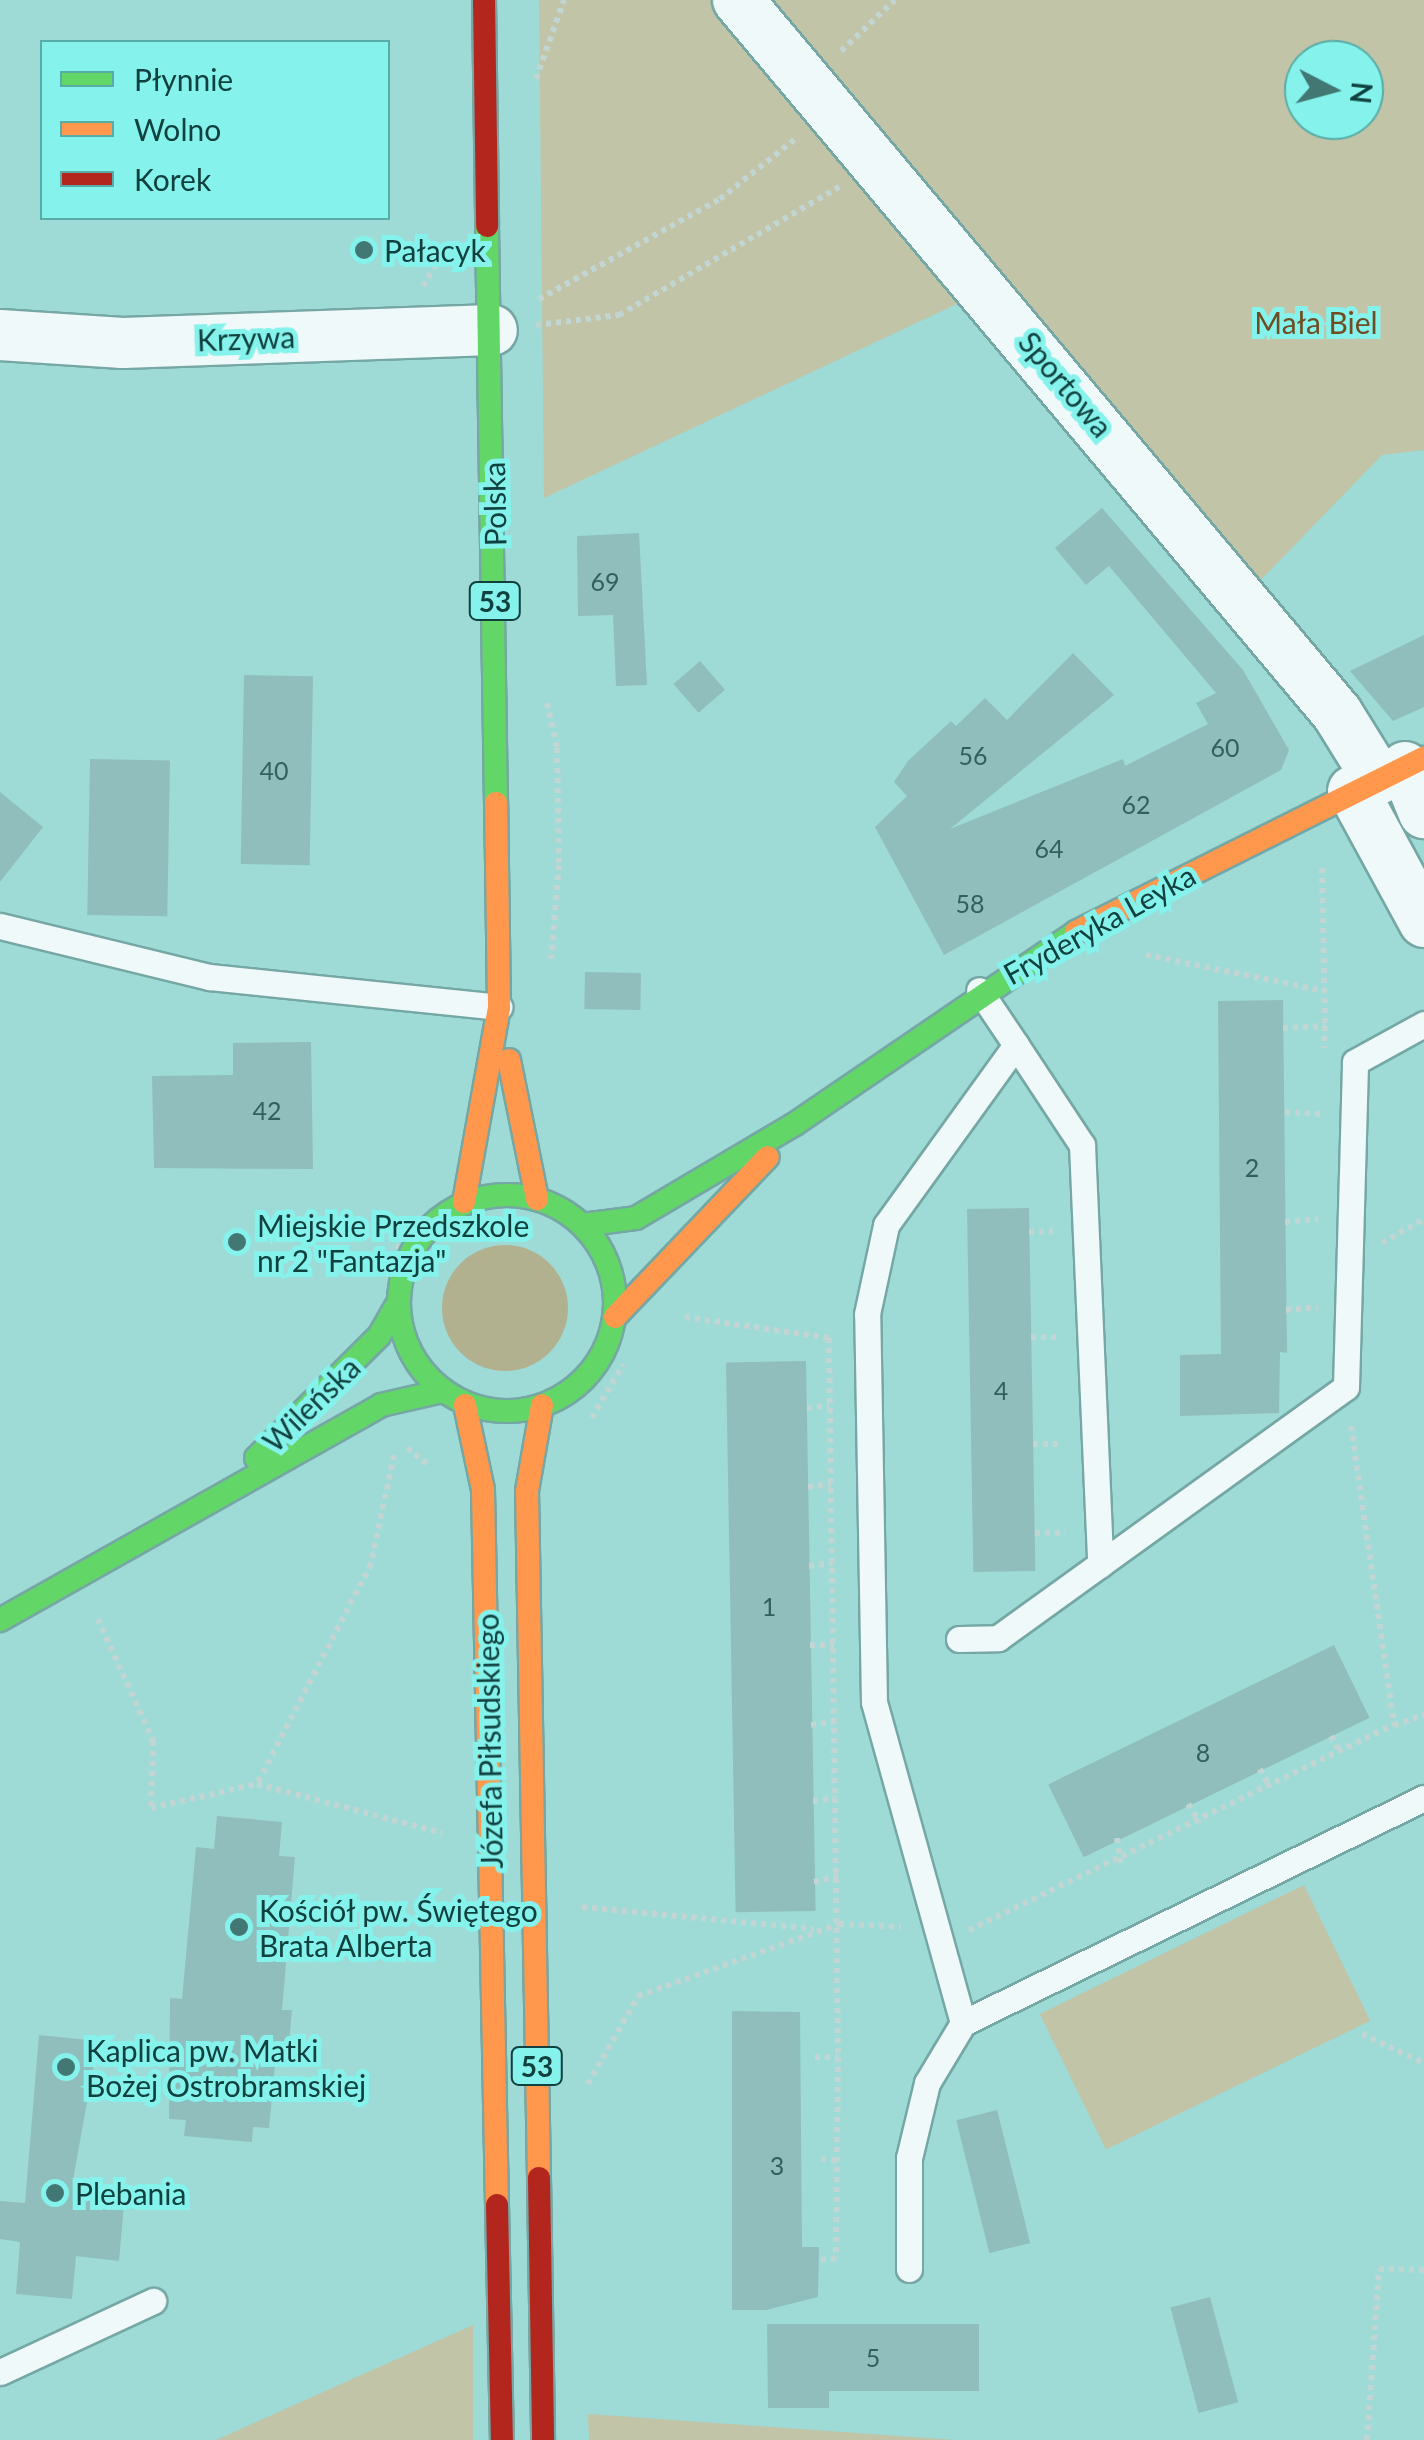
<!DOCTYPE html>
<html>
<head>
<meta charset="utf-8">
<style>
  body { margin:0 }
  #map { position:relative; width:1424px; height:2440px; overflow:hidden; background:#9edad6; font-family:Lato,sans-serif }
  div>[style] { position:absolute }
  .green>* { inset:0; background:#c1c4a7; transform-origin:0 0 }
  .forest>* { inset:0; background:#b1b190 }
  .round { border-radius:50% }
  .building>* { inset:0; background:#90bebc; transform-origin:0 0 }
  .path>* { height:6px; margin-top:-3px; transform-origin:0; background:repeating-linear-gradient(90deg,#c1d5d3 0 5px,transparent 0 10px) }
  .roads { filter:drop-shadow(2px 0 #75a7a4) drop-shadow(-2px 0 #75a7a4) drop-shadow(0 2px #75a7a4) drop-shadow(0 -2px #75a7a4) }
  .lane>* { height:25px; margin:-12.5px; padding:0 12.5px; transform-origin:12.5px; border-radius:12.5px; background:#f0f9f9 }
  .street>* { height:50px; margin:-25px; padding:0 25px; transform-origin:25px; border-radius:25px; background:#f0f9f9 }
  .fast>* { height:22px; margin:-11px; padding:0 11px; transform-origin:11px; border-radius:11px; background:#63d668 }
  .fast>.ring { margin:-11px; padding:0; box-sizing:content-box; background:none; border:22px solid #63d668; border-radius:50% }
  .slow>* { height:22px; margin:-11px; padding:0 11px; transform-origin:11px; border-radius:11px; background:#ff974d }
  .jam>* { height:22px; margin:-11px; padding:0 11px; transform-origin:11px; border-radius:11px; background:#b3261e }
  .dots>* { width:28px; height:28px; translate:-50% -50%; box-sizing:border-box; border:5px solid #85f3ec; border-radius:50% }
  span { translate:-50% -50%; white-space:nowrap; text-align:center; line-height:1.15; -webkit-text-stroke:10px #85f3ec; paint-order:stroke }
  .number-label { font-size:25px; color:#31605e }
  .number-label span { -webkit-text-stroke-width:0 }
  .shield-label span { padding:2px 8px; background:#85f3ec; border:2px solid; border-radius:8px; -webkit-text-stroke-width:0 }
  .shield-label { font-size:28px; color:#11413f; font-weight:700 }
  .poi-label { font-size:30px; color:#11413f }
  .left { translate:0 -50%; text-align:left }
  .park-label { font-size:30px; color:#6f4c21 }
  .street-label { font-size:30px; color:#11413f }
  .legend { position:absolute; left:40px; top:40px; width:350px; height:180px; box-sizing:border-box; background:#85f3ec; border:2px solid #57aca7; margin:0; padding:12px 18px; list-style:none; font-size:30px; color:#11413f }
  .legend li { display:flex; align-items:center; gap:20px; height:50px }
  .legend b { width:50px; border:2px solid #57aca7 }
  .north { position:absolute; left:1284px; top:40px; width:100px; height:100px; box-sizing:border-box; background:#85f3ec; border:2px solid #57aca7; border-radius:50%; rotate:96deg; font-size:28px; font-weight:700; line-height:40px; text-align:center; color:#11413f }
  .north::after { content:''; display:block; margin:auto; width:35px; height:45px; background:#427774; clip-path:polygon(50% 0,100% 100%,50% 72%,0 100%) }
</style>
</head>
<body>
<div id="map">
  <div class="green">
    <div style="clip-path:polygon(539px 0,714px 0,978px 294px,544px 498px)"></div>
    <div style="clip-path:polygon(evenodd,760px 0,1424px 0,1424px 450px,1382px 455px,1251px 590px,760px 0,1304px 60px,1364px 60px,1364px 120px,1304px 120px,1304px 60px)"></div>
    <div style="left:1304px;top:1885px;width:151px;height:294px;rotate:64deg"></div>
    <div style="clip-path:polygon(473px 2325px,473px 2440px,216px 2440px)"></div>
    <div style="clip-path:polygon(588px 2414px,955px 2440px,589px 2440px)"></div>
  </div>
  <div class="forest">
    <div class="round" style="left:442px;top:1245px;width:126px;height:126px"></div>
  </div>
  <div class="building">
    <div style="clip-path:polygon(1102px 508px,1243px 670px,1289px 750px,1281px 770px,944px 955px,875px 827px,907px 796px,894px 782px,908px 761px,951px 721px,956px 726px,985px 698px,1007px 720px,1073px 653px,1114px 695px,950px 829px,1123px 759px,1125px 766px,1208px 724px,1196px 703px,1216px 693px,1109px 566px,1086px 585px,1055px 548px)"></div>
    <div style="clip-path:polygon(639px 533px,647px 685px,616px 686px,613px 615px,578px 616px,577px 536px)"></div>
    <div style="clip-path:polygon(1424px 635px,1424px 707px,1393px 721px,1350px 671px)"></div>
    <div style="left:700px;top:661px;width:38px;height:35px;rotate:49deg"></div>
    <div style="left:244px;top:675px;width:69px;height:189px;rotate:1deg"></div>
    <div style="left:90px;top:759px;width:80px;height:156px;rotate:1deg"></div>
    <div style="clip-path:polygon(0 792px,43px 827px,0 882px)"></div>
    <div style="left:585px;top:972px;width:56px;height:37px;rotate:1deg"></div>
    <div style="clip-path:polygon(1283px 1000px,1287px 1353px,1280px 1352px,1279px 1413px,1180px 1416px,1180px 1355px,1221px 1354px,1218px 1001px)"></div>
    <div style="clip-path:polygon(311px 1042px,313px 1169px,154px 1168px,152px 1076px,233px 1075px,233px 1043px)"></div>
    <div style="left:1029px;top:1208px;width:363px;height:62px;rotate:89deg"></div>
    <div style="left:806px;top:1361px;width:550px;height:80px;rotate:89deg"></div>
    <div style="left:1334px;top:1645px;width:81px;height:318px;rotate:64deg"></div>
    <div style="clip-path:polygon(217px 1816px,282px 1822px,279px 1856px,295px 1857px,282px 2010px,292px 2010px,287px 2065px,275px 2064px,269px 2128px,253px 2127px,252px 2142px,184px 2136px,186px 2120px,169px 2119px,170px 1998px,182px 1999px,196px 1847px,214px 1849px)"></div>
    <div style="clip-path:polygon(732px 2011px,800px 2012px,802px 2247px,819px 2247px,818px 2297px,766px 2310px,732px 2310px)"></div>
    <div style="clip-path:polygon(39px 2035px,98px 2041px,73px 2180px,90px 2199px,124px 2204px,119px 2261px,76px 2256px,72px 2299px,16px 2294px,20px 2242px,0 2239px,0 2201px,25px 2203px)"></div>
    <div style="left:997px;top:2110px;width:137px;height:42px;rotate:76deg"></div>
    <div style="left:1210px;top:2297px;width:109px;height:41px;rotate:75deg"></div>
    <div style="clip-path:polygon(767px 2324px,979px 2324px,979px 2391px,829px 2391px,829px 2408px,768px 2408px)"></div>
  </div>
  <div class="path">
    <div style="left:841px;top:51px;width:74px;rotate:-43.4deg"></div>
    <div style="left:536px;top:79px;width:84px;rotate:-70.5deg"></div>
    <div style="left:423px;top:286px;width:28px;rotate:-60deg"></div>
    <div style="left:539px;top:299px;width:207px;rotate:-28.9deg"></div>
    <div style="left:720px;top:199px;width:95px;rotate:-38.6deg"></div>
    <div style="left:536px;top:325px;width:84px;rotate:-6.9deg"></div>
    <div style="left:619px;top:315px;width:255px;rotate:-30.2deg"></div>
    <div style="left:547px;top:703px;width:46px;rotate:77.5deg"></div>
    <div style="left:557px;top:748px;width:117px;rotate:89deg"></div>
    <div style="left:559px;top:865px;width:94px;rotate:94.9deg"></div>
    <div style="left:1322px;top:868px;width:158px;rotate:88.9deg"></div>
    <div style="left:1146px;top:955px;width:182px;rotate:11.4deg"></div>
    <div style="left:1283px;top:1028px;width:42px;rotate:-2.7deg"></div>
    <div style="left:1325px;top:1026px;width:22px;rotate:93deg"></div>
    <div style="left:1285px;top:1112px;width:37px;rotate:3deg"></div>
    <div style="left:1285px;top:1222px;width:33px;rotate:-5deg"></div>
    <div style="left:1029px;top:1232px;width:24px;rotate:-2deg"></div>
    <div style="left:1382px;top:1243px;width:48px;rotate:-29.7deg"></div>
    <div style="left:392px;top:1258px;width:48px;rotate:-58.6deg"></div>
    <div style="left:1286px;top:1310px;width:32px;rotate:-5deg"></div>
    <div style="left:685px;top:1317px;width:146px;rotate:8.3deg"></div>
    <div style="left:829px;top:1338px;width:719px;rotate:89.28deg"></div>
    <div style="left:838px;top:2057px;width:201px;rotate:90.6deg"></div>
    <div style="left:836px;top:2258px;width:17px;rotate:173deg"></div>
    <div style="left:1031px;top:1337px;width:27px"></div>
    <div style="left:807px;top:1408px;width:22px;rotate:-5deg"></div>
    <div style="left:592px;top:1418px;width:62px;rotate:-60.1deg"></div>
    <div style="left:1351px;top:1426px;width:302px;rotate:81.8deg"></div>
    <div style="left:1394px;top:1725px;width:32px;rotate:-18deg"></div>
    <div style="left:1033px;top:1444px;width:28px"></div>
    <div style="left:407px;top:1448px;width:28px;rotate:38deg"></div>
    <div style="left:394px;top:1455px;width:111px;rotate:101.9deg"></div>
    <div style="left:371px;top:1564px;width:248px;rotate:117.4deg"></div>
    <div style="left:257px;top:1784px;width:192px;rotate:14.8deg"></div>
    <div style="left:808px;top:1487px;width:23px;rotate:-7deg"></div>
    <div style="left:1035px;top:1533px;width:31px"></div>
    <div style="left:809px;top:1566px;width:24px;rotate:-7deg"></div>
    <div style="left:98px;top:1619px;width:134px;rotate:65.7deg"></div>
    <div style="left:153px;top:1741px;width:67px;rotate:91.7deg"></div>
    <div style="left:151px;top:1808px;width:109px;rotate:-12.8deg"></div>
    <div style="left:810px;top:1645px;width:24px"></div>
    <div style="left:811px;top:1725px;width:25px;rotate:-9deg"></div>
    <div style="left:1331px;top:1736px;width:18px;rotate:61deg"></div>
    <div style="left:1260px;top:1769px;width:21px;rotate:62deg"></div>
    <div style="left:813px;top:1801px;width:23px;rotate:-7deg"></div>
    <div style="left:1188px;top:1804px;width:22px;rotate:58deg"></div>
    <div style="left:1117px;top:1838px;width:25px;rotate:81deg"></div>
    <div style="left:814px;top:1882px;width:25px;rotate:-14deg"></div>
    <div style="left:582px;top:1907px;width:233px;rotate:5.4deg"></div>
    <div style="left:969px;top:1930px;width:472px;rotate:-25.8deg"></div>
    <div style="left:1362px;top:2034px;width:68px;rotate:25.1deg"></div>
    <div style="left:815px;top:2057px;width:23px"></div>
    <div style="left:588px;top:2084px;width:101px;rotate:-60.4deg"></div>
    <div style="left:638px;top:1996px;width:214px;rotate:-19.7deg"></div>
    <div style="left:839px;top:1924px;width:62px;rotate:2.8deg"></div>
    <div style="left:821px;top:2159px;width:16px;rotate:7deg"></div>
    <div style="left:1367px;top:2440px;width:171px;rotate:-86deg"></div>
    <div style="left:1379px;top:2269px;width:45px;rotate:1.3deg"></div>
  </div>
  <div class="roads">
    <div class="lane">
      <div style="left:0;top:926px;width:216px;rotate:13.7deg"></div>
      <div style="left:210px;top:977px;width:291px;rotate:5.9deg"></div>
      <div style="left:1016px;top:1045px;width:120px;rotate:56.6deg"></div>
      <div style="left:1082px;top:1145px;width:420px;rotate:87.5deg"></div>
      <div style="left:959px;top:1639px;width:39px;rotate:-1deg"></div>
      <div style="left:998px;top:1638px;width:429px;rotate:-35.8deg"></div>
      <div style="left:1346px;top:1387px;width:325px;rotate:-88.4deg"></div>
      <div style="left:1355px;top:1062px;width:79px;rotate:-28.8deg"></div>
      <div style="left:963px;top:2023px;width:513px;rotate:-26.02deg"></div>
      <div style="left:909px;top:2269px;width:111px;rotate:-90deg"></div>
      <div style="left:909px;top:2158px;width:77px;rotate:-76.5deg"></div>
      <div style="left:927px;top:2083px;width:70px;rotate:-59deg"></div>
      <div style="left:963px;top:2023px;width:333px;rotate:-105.5deg"></div>
      <div style="left:874px;top:1702px;width:388px;rotate:-91deg"></div>
      <div style="left:867px;top:1314px;width:91px;rotate:-77.9deg"></div>
      <div style="left:886px;top:1225px;width:222px;rotate:-54.2deg"></div>
      <div style="left:1016px;top:1045px;width:66px;rotate:-123.9deg"></div>
      <div style="left:0;top:2372px;width:169px;rotate:-24.9deg"></div>
    </div>
    <div class="street">
      <div style="left:738px;top:0;width:931px;rotate:49.97deg"></div>
      <div style="left:1337px;top:713px;width:78px;rotate:58.2deg"></div>
      <div style="left:0;top:335px;width:123px;rotate:3.7deg"></div>
      <div style="left:123px;top:343px;width:369px;rotate:-2deg"></div>
      <div style="left:1405px;top:767px;width:50px;rotate:67.6deg"></div>
      <div style="left:1353px;top:791px;width:149px;rotate:61.5deg"></div>
    </div>
    <div class="fast">
      <div style="left:487px;top:226px;width:577px;rotate:89.11deg"></div>
      <div class="ring" style="left:399px;top:1195px;width:194px;height:194px"></div>
      <div style="left:582px;top:1225px;width:54px;rotate:-7.4deg"></div>
      <div style="left:636px;top:1218px;width:185px;rotate:-30.6deg"></div>
      <div style="left:795px;top:1124px;width:340px;rotate:-34.3deg"></div>
      <div style="left:256px;top:1458px;width:173px;rotate:-44.8deg"></div>
      <div style="left:379px;top:1336px;width:38px;rotate:-60deg"></div>
      <div style="left:0;top:1620px;width:437px;rotate:-29.4deg"></div>
      <div style="left:381px;top:1405px;width:63px;rotate:-12.9deg"></div>
    </div>
    <div class="slow">
      <div style="left:1076px;top:932px;width:389px;rotate:-26.6deg"></div>
      <div style="left:509px;top:1060px;width:142px;rotate:78.6deg"></div>
      <div style="left:464px;top:1202px;width:198px;rotate:-79.8deg"></div>
      <div style="left:499px;top:1007px;width:204px;rotate:-90.8deg"></div>
      <div style="left:615px;top:1317px;width:221px;rotate:-46.3deg"></div>
      <div style="left:465px;top:1405px;width:87px;rotate:78deg"></div>
      <div style="left:483px;top:1490px;width:715px;rotate:88.88deg"></div>
      <div style="left:539px;top:2178px;width:687px;rotate:-91deg"></div>
      <div style="left:527px;top:1491px;width:87px;rotate:-80.1deg"></div>
    </div>
    <div class="jam">
      <div style="left:484px;top:0;width:226px;rotate:89.2deg"></div>
      <div style="left:539px;top:2178px;width:262px;rotate:89.1deg"></div>
      <div style="left:497px;top:2205px;width:235px;rotate:88.8deg"></div>
    </div>
  </div>
  <div class="dots">
    <div style="left:364px;top:250px;background:#427774"></div>
    <div style="left:237px;top:1242px;background:#427774"></div>
    <div style="left:239px;top:1927px;background:#427774"></div>
    <div style="left:66px;top:2067px;background:#427774"></div>
    <div style="left:55px;top:2193px;background:#427774"></div>
  </div>
  <div class="number-label">
    <span style="left:605px;top:581px">69</span>
    <span style="left:1225px;top:747px">60</span>
    <span style="left:973px;top:755px">56</span>
    <span style="left:274px;top:770px">40</span>
    <span style="left:1136px;top:804px">62</span>
    <span style="left:1049px;top:848px">64</span>
    <span style="left:970px;top:903px">58</span>
    <span style="left:267px;top:1110px">42</span>
    <span style="left:1252px;top:1167px">2</span>
    <span style="left:1001px;top:1390px">4</span>
    <span style="left:769px;top:1606px">1</span>
    <span style="left:1203px;top:1752px">8</span>
    <span style="left:777px;top:2165px">3</span>
    <span style="left:873px;top:2357px">5</span>
  </div>
  <div class="shield-label">
    <span style="left:495px;top:601px">53</span>
    <span style="left:537px;top:2066px">53</span>
  </div>
  <div class="poi-label">
    <span class="left" style="left:384px;top:250px">Pałacyk</span>
    <span class="left" style="left:257px;top:1242px">Miejskie Przedszkole<br>nr 2 "Fantazja"</span>
    <span class="left" style="left:259px;top:1927px">Kościół pw. Świętego<br>Brata Alberta</span>
    <span class="left" style="left:86px;top:2067px">Kaplica pw. Matki<br>Bożej Ostrobramskiej</span>
    <span class="left" style="left:75px;top:2193px">Plebania</span>
  </div>
  <div class="park-label">
    <span style="left:1316px;top:322px">Mała Biel</span>
  </div>
  <div class="street-label">
    <span style="left:246px;top:338px;rotate:-2deg">Krzywa</span>
    <span style="left:1066px;top:384px;rotate:50deg">Sportowa</span>
    <span style="left:494px;top:504px;rotate:-91deg">Polska</span>
    <span style="left:1099px;top:924px;rotate:-29deg">Fryderyka Leyka</span>
    <span style="left:311px;top:1404px;rotate:-44deg">Wileńska</span>
    <span style="left:489px;top:1741px;rotate:-91deg">Józefa Piłsudskiego</span>
  </div>
  <ul class="legend">
  <li><b style="height:12px;background:#63d668"></b>Płynnie</li>
  <li><b style="height:12px;background:#ff974d"></b>Wolno</li>
  <li><b style="height:12px;background:#b3261e"></b>Korek</li>
  </ul>
  <div class="north">N</div>
</div>
</body>
</html>
